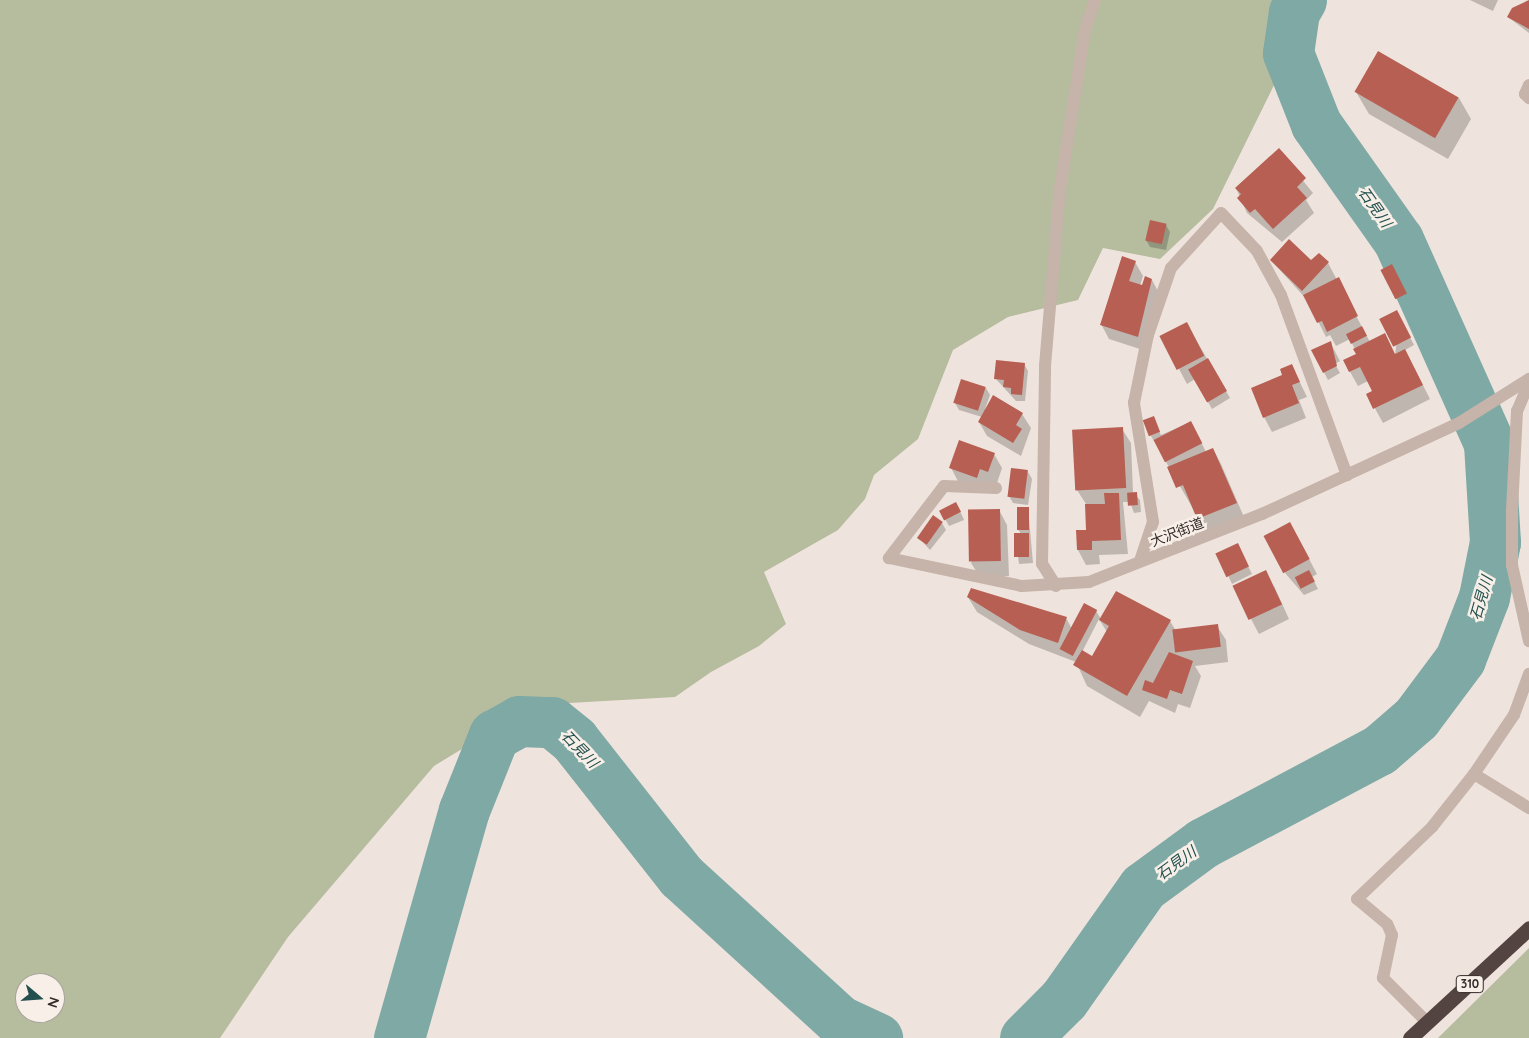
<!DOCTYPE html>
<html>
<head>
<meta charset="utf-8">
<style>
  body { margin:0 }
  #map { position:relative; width:1529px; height:1038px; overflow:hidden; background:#efe4dd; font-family:Quicksand,"Noto Sans JP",sans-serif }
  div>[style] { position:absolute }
  .green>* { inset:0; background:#b6bc9e }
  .shadow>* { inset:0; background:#0003 }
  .river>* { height:51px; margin:-25.5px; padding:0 25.5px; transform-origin:25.5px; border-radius:25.5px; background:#7fa9a5 }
  .building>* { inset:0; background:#b75f52; transform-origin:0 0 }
  .lane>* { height:12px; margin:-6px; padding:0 6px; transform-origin:6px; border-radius:6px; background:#c6b3aa }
  .street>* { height:12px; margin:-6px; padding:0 6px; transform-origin:6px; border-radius:6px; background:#c6b3aa }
  .highway>* { height:15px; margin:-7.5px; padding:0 7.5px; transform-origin:7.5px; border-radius:7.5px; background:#544441 }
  span { translate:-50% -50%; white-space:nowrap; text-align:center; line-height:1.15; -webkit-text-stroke:5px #f7efe8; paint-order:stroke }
  .shield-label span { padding:1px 4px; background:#f7efe8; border:1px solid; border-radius:4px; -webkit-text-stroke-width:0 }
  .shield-label { font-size:12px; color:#342b29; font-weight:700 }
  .street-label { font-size:14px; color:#342b29 }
  .water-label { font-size:15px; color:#23504e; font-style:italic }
  .north { position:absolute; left:15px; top:973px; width:50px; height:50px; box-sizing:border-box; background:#f7efe8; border:1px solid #a9a19c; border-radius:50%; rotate:108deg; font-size:14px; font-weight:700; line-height:20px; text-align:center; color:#342b29 }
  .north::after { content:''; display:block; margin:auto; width:18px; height:22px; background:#23504e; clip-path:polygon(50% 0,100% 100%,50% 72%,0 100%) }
</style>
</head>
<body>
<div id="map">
  <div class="green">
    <div style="clip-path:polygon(evenodd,0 0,1316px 0,1213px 209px,1160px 259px,1103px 248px,1078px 300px,1008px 317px,953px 350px,918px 439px,874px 475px,865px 499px,838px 530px,764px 572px,786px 624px,759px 646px,711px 672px,675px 697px,534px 705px,434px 766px,288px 937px,220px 1038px,0 1038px,0 0,25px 983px,55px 983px,55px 1013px,25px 1013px,25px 983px)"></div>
    <div style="clip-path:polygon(1529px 948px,1529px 1038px,1438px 1038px)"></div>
  </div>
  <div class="shadow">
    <div style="clip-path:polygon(1470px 0,1498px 0,1493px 11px)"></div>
    <div style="clip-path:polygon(1529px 2px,1529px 33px,1508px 17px)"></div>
    <div style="clip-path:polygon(1379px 53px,1459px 98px,1471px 119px,1448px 159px,1369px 114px,1356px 92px)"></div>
    <div style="clip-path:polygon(1278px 150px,1313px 193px,1306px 200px,1314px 213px,1282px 242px,1247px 213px,1236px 188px)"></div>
    <div style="clip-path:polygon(1166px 225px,1170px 232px,1166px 250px,1150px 247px,1146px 240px)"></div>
    <div style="clip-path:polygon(1271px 260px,1328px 263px,1370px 342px,1395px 355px,1400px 318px,1414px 345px,1405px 350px,1430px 399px,1383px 423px,1367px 394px,1374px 391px,1368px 381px,1358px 386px,1344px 361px,1357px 354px,1350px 339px,1336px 346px,1330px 335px,1326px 337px,1308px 301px)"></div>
    <div style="clip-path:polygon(1135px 262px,1143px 276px,1140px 286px,1152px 280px,1160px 295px,1146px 351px,1109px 339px,1101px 324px)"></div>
    <div style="clip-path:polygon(1382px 271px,1395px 273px,1410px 301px,1400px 305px)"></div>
    <div style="clip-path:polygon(1195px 338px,1230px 398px,1212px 409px,1195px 379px,1187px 384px,1179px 369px)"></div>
    <div style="clip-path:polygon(1330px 342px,1340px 361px,1335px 364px,1340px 373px,1328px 380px,1313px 351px)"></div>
    <div style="clip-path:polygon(1024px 364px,1028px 371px,1025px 401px,1016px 401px,995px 378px)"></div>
    <div style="clip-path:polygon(1292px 366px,1307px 397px,1299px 400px,1306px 418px,1272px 432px,1264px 417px)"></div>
    <div style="clip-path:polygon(986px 388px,990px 395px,985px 409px,1022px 414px,1031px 428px,1021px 456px,987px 436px,979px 422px,982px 417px,959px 410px,955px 403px)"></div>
    <div style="clip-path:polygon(1153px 418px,1161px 435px,1191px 422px,1206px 452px,1213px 449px,1221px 464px,1244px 517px,1207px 533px,1151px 436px,1145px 421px)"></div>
    <div style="clip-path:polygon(1122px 429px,1131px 443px,1133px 493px,1140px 500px,1141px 512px,1134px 513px,1130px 502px,1123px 502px,1128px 554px,1099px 555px,1100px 564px,1086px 565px,1078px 550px,1077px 531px,1087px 531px,1086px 504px,1077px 490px)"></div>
    <div style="clip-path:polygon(994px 454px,1002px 468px,996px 486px,959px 483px,951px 468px)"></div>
    <div style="clip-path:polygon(1028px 472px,1032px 479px,1028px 505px,1013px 503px,1009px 496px)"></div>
    <div style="clip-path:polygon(1028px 508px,1033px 563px,1019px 564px,1015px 535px,1021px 534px,1018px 529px)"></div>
    <div style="clip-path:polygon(999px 510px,1007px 525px,1009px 576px,980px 577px,971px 563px)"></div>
    <div style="clip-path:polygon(960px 511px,964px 520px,949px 526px,945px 519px)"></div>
    <div style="clip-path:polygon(942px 523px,946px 530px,930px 550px,918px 537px)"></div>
    <div style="clip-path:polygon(1298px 538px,1317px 574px,1312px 577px,1318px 589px,1304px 595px,1285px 573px)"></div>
    <div style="clip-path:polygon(1241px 552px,1252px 574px,1232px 584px,1218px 554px)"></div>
    <div style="clip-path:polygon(1274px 586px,1289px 619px,1259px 634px,1251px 619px)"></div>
    <div style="clip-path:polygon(evenodd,968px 597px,1066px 618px,1072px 629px,1096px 611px,1101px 619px,1170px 621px,1176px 631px,1217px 626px,1226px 640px,1228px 662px,1195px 666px,1201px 676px,1190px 708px,1178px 704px,1175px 713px,1149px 701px,1140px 717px,1087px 686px,1076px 662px,1029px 644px,977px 612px,968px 597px,1099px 619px,1107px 632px,1093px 658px,1082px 652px,1099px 619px)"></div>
  </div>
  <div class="river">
    <div style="left:399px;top:1038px;width:237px;rotate:-74.1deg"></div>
    <div style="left:464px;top:810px;width:81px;rotate:-68.2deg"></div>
    <div style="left:494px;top:735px;width:29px;rotate:-29deg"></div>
    <div style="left:519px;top:721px;width:33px;rotate:2deg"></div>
    <div style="left:552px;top:722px;width:28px;rotate:39deg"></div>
    <div style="left:574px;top:740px;width:173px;rotate:51.8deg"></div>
    <div style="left:681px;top:876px;width:215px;rotate:42.4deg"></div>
    <div style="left:840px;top:1021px;width:41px;rotate:24.7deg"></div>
    <div style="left:1025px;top:1038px;width:55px;rotate:-45deg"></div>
    <div style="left:1064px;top:999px;width:137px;rotate:-54.8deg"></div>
    <div style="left:1143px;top:887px;width:74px;rotate:-36.3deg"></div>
    <div style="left:1203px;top:843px;width:199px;rotate:-27.9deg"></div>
    <div style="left:1379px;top:750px;width:49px;rotate:-40.9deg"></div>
    <div style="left:1416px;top:718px;width:74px;rotate:-53.3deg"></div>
    <div style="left:1460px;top:659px;width:66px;rotate:-68.8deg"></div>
    <div style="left:1484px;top:597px;width:56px;rotate:-78.7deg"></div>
    <div style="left:1495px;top:542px;width:99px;rotate:-93.5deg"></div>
    <div style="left:1489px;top:443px;width:222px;rotate:-114.1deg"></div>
    <div style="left:1398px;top:240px;width:142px;rotate:-125.3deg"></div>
    <div style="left:1316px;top:124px;width:76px;rotate:-111.5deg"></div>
    <div style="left:1288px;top:53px;width:41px;rotate:-81.7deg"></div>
    <div style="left:1294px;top:12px;width:14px;rotate:-60deg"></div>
  </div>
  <div class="building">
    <div style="clip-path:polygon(1529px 0,1529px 29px,1507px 17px,1512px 8px)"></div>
    <div style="left:1378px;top:51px;width:93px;height:47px;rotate:30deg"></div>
    <div style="clip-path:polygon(1279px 148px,1306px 178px,1297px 187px,1307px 198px,1273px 229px,1255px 209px,1250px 213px,1237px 198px,1241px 194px,1235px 188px)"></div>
    <div style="left:1150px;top:220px;width:17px;height:21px;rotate:13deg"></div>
    <div style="clip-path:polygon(1289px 239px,1311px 260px,1319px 253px,1329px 262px,1302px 291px,1270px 260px)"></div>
    <div style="clip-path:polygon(1122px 256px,1136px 261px,1129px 281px,1142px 285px,1145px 276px,1152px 279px,1138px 337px,1100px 325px)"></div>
    <div style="left:1392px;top:264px;width:33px;height:13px;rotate:63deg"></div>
    <div style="clip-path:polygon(1339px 277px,1358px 316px,1327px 332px,1322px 321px,1317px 323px,1303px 295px)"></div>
    <div style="left:1397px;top:310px;width:31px;height:20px;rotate:63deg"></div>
    <div style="left:1187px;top:322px;width:38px;height:31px;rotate:63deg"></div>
    <div style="left:1362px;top:326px;width:11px;height:18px;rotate:63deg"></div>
    <div style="clip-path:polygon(1385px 333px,1395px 354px,1405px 349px,1423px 385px,1373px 409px,1366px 394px,1372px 391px,1360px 367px,1349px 372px,1343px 360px,1356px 354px,1353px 349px)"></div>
    <div style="clip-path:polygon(1331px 341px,1337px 366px,1323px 373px,1311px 350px)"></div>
    <div style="left:1208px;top:358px;width:38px;height:23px;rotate:60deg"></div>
    <div style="clip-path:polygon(996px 360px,1025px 363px,1022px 395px,1011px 394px,1011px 388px,1003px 387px,1004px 380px,994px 379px)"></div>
    <div style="clip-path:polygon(1292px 364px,1300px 382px,1292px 385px,1299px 403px,1263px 418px,1251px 388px,1282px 375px,1280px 369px)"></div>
    <div style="left:961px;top:379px;width:26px;height:25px;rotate:18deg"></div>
    <div style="clip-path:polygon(993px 395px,1023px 413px,1016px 425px,1022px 429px,1013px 443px,978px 422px)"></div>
    <div style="left:1154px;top:416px;width:17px;height:12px;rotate:69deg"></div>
    <div style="left:1191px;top:421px;width:25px;height:42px;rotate:63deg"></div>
    <div style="left:1123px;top:427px;width:61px;height:51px;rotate:87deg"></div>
    <div style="clip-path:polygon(959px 440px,995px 453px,988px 472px,980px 469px,977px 478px,949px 468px)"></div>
    <div style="clip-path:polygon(1213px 448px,1237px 503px,1197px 519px,1183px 485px,1176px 488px,1167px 467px)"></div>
    <div style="left:1011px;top:468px;width:17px;height:29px;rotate:7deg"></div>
    <div style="left:1137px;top:492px;width:13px;height:10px;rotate:86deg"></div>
    <div style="clip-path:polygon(1104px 493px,1119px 493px,1121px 540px,1092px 541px,1092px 550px,1077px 550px,1076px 530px,1086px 530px,1085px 504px,1105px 504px)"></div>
    <div style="left:956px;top:502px;width:11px;height:19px;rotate:63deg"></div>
    <div style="left:1017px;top:507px;width:12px;height:23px"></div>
    <div style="left:1000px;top:509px;width:52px;height:32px;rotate:89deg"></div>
    <div style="left:933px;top:515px;width:12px;height:28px;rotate:35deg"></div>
    <div style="left:1290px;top:522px;width:42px;height:30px;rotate:62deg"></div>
    <div style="left:1014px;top:533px;width:15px;height:24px"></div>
    <div style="left:1238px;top:543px;width:26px;height:25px;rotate:65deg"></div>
    <div style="left:1266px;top:570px;width:38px;height:37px;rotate:65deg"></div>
    <div style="left:1309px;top:570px;width:13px;height:16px;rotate:63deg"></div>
    <div style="clip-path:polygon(971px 588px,1067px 617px,1058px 643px,1020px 630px,967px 597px)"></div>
    <div style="clip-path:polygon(1116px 591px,1171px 620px,1127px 696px,1073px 665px,1082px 650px,1092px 656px,1109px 626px,1099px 620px)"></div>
    <div style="left:1084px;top:603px;width:15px;height:52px;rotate:28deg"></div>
    <div style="left:1218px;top:624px;width:23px;height:46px;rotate:83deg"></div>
    <div style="clip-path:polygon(1169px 652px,1193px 661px,1182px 694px,1170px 690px,1167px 699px,1142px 690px,1145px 680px,1153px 683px)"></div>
  </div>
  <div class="lane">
    <div style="left:1140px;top:561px;width:41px;rotate:-71.6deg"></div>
    <div style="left:1153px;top:522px;width:121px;rotate:-99.1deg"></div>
    <div style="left:1134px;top:403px;width:69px;rotate:-78.4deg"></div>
    <div style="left:1148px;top:335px;width:71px;rotate:-71.1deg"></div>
    <div style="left:1171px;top:268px;width:74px;rotate:-47.7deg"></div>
    <div style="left:1221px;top:213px;width:52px;rotate:46.5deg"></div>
    <div style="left:1257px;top:251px;width:50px;rotate:61.4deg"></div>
    <div style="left:1281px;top:295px;width:192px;rotate:69.9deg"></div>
  </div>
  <div class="street">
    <div style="left:1529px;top:85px;width:10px;rotate:114deg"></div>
    <div style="left:1525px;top:94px;width:6px;rotate:45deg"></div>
    <div style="left:1529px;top:383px;width:30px;rotate:113deg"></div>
    <div style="left:1517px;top:411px;width:100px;rotate:92.9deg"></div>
    <div style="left:1512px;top:511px;width:54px;rotate:90deg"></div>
    <div style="left:1512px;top:565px;width:78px;rotate:77.4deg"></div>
    <div style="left:996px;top:488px;width:52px;rotate:-177.8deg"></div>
    <div style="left:944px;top:486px;width:91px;rotate:127.4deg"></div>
    <div style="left:889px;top:558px;width:136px;rotate:11.9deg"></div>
    <div style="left:1022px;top:586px;width:67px;rotate:-3.4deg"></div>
    <div style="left:1089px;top:582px;width:186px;rotate:-21.5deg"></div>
    <div style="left:1262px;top:514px;width:217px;rotate:-24.8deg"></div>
    <div style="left:1459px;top:423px;width:83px;rotate:-32.2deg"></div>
    <div style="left:1056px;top:586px;width:26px;rotate:-122deg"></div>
    <div style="left:1042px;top:564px;width:198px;rotate:-89.1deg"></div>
    <div style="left:1045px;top:366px;width:178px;rotate:-85.2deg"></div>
    <div style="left:1060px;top:189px;width:161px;rotate:-81.1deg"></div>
    <div style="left:1085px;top:30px;width:32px;rotate:-72deg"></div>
    <div style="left:1474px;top:774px;width:65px;rotate:31.7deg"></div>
    <div style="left:1428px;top:1023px;width:64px;rotate:-135deg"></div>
    <div style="left:1383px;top:978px;width:44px;rotate:-78.2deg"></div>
    <div style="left:1392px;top:935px;width:12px;rotate:-114deg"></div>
    <div style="left:1387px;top:924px;width:39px;rotate:-140deg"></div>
    <div style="left:1357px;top:899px;width:104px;rotate:-43.8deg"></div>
    <div style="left:1432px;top:827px;width:68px;rotate:-51.6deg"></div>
    <div style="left:1474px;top:774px;width:71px;rotate:-55.9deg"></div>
    <div style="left:1514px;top:715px;width:44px;rotate:-69.9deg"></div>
  </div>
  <div class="highway">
    <div style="left:1410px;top:1038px;width:162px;rotate:-42.7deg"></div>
  </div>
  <div class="shield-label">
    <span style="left:1470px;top:984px">310</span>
  </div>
  <div class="street-label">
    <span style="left:1177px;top:532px;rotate:-21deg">大沢街道</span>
  </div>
  <div class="water-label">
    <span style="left:1375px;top:207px;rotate:55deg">石見川</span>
    <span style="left:1481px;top:598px;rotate:-74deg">石見川</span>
    <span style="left:580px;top:749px;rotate:46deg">石見川</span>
    <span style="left:1176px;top:863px;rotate:-36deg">石見川</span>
  </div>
  <div class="north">N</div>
</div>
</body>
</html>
